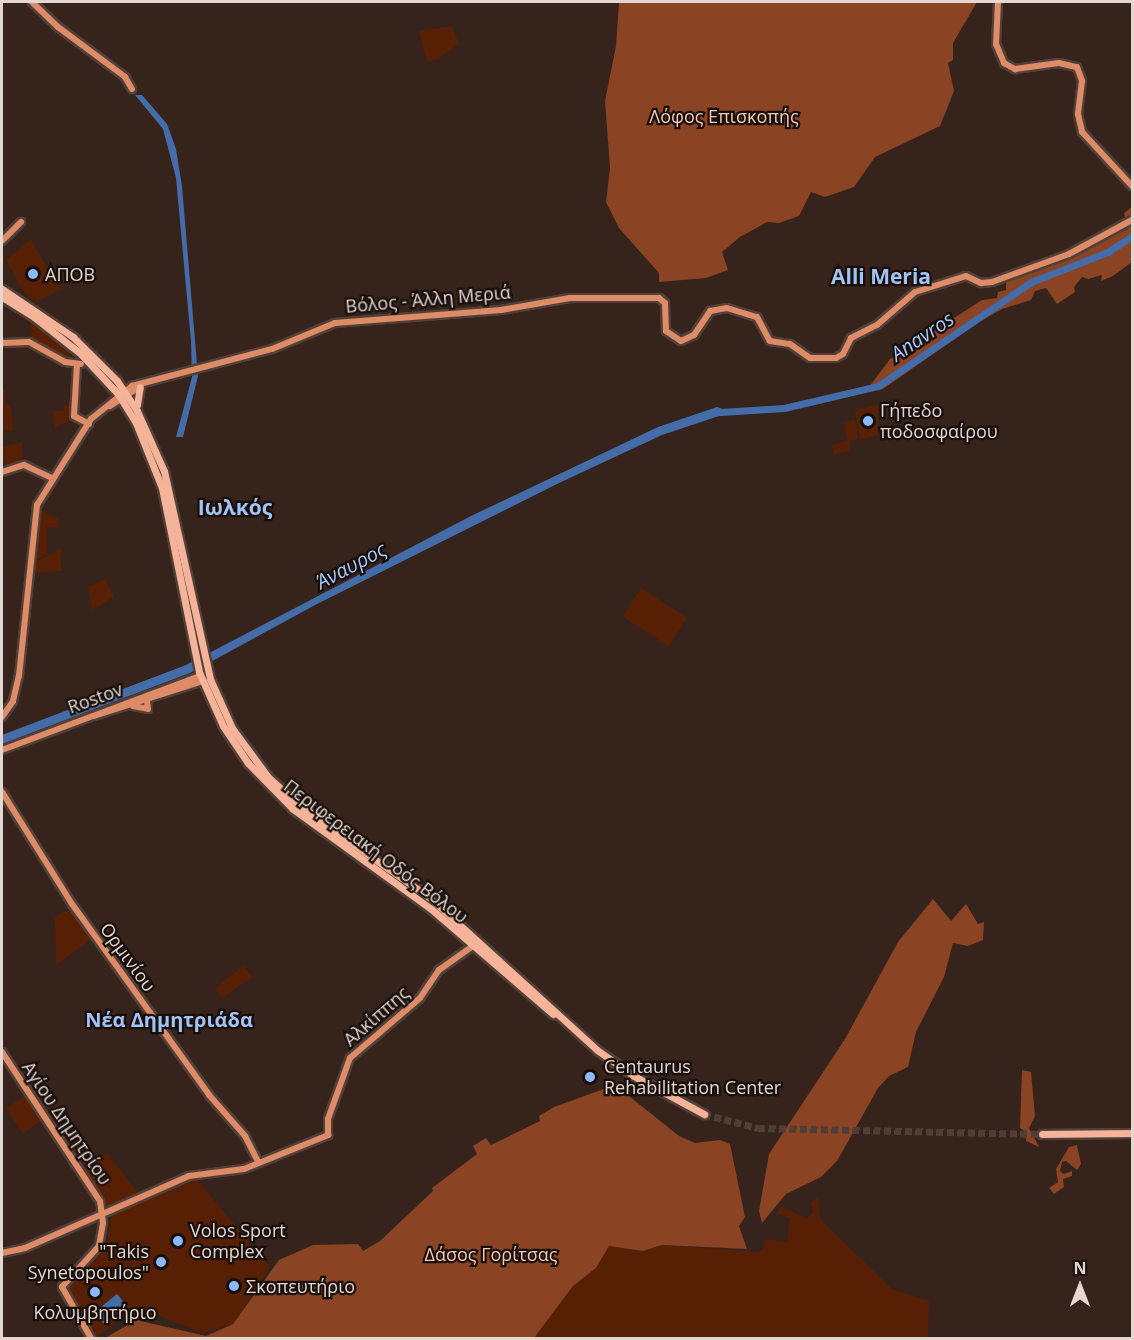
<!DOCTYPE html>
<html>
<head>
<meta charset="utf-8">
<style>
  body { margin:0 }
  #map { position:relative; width:1134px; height:1340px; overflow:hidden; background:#36231b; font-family:"Open Sans",sans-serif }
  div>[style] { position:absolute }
  .green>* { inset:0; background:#572005; transform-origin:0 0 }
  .forest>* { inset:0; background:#8a4323 }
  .water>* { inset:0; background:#446ca9; transform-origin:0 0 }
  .river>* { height:7px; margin:-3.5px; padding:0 3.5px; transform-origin:3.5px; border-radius:3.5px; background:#446ca9 }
  .primary-tunnel>* { height:7px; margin-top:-3.5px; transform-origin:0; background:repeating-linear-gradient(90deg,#503e36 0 7px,transparent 0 10.5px) }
  .roads { filter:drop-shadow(2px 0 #524038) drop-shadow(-2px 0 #524038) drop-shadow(0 2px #524038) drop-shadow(0 -2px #524038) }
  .secondary>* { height:6px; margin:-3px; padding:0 3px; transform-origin:3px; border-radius:3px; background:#de8b68 }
  .primary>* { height:7px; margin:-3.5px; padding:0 3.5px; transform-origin:3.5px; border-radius:3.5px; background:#f5b499 }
  .dots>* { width:16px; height:16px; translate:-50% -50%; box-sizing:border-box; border:3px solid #180f0b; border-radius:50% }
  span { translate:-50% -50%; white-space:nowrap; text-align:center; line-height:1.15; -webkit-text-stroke:4.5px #180f0b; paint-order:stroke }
  .park-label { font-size:18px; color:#f4c9b7 }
  .poi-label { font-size:18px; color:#e4d6d1 }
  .left { translate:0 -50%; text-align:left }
  .right { translate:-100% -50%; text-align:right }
  .street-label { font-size:18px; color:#e4d6d1 }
  .water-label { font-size:20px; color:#a5c7fb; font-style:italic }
  .neighbourhood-label { font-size:20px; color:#a2c3f5; font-weight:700 }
  .quarter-label { font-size:21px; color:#a2c3f5; font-weight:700 }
  .frame { position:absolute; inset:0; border:3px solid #e4d6d1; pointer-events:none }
  .north { position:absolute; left:1050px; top:1256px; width:60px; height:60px; -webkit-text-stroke:4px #180f0b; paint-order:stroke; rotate:0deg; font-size:16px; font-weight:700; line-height:24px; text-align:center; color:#e4d6d1 }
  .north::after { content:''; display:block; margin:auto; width:21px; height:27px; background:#e4d6d1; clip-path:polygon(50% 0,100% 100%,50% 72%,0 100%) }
</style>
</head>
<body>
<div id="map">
  <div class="green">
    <div style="clip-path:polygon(452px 26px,459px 44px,438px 59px,427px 62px,419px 31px)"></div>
    <div style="clip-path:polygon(31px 240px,61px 289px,36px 302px,25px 294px,6px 260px)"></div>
    <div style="clip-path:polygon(30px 321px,57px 342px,76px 361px,39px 346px,32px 339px)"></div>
    <div style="clip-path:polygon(2px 390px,5px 390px,5px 402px,11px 406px,13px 430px,5px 431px)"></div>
    <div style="clip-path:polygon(64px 405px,73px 406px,73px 421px,58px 425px,55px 430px,53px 411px,63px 411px)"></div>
    <div style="clip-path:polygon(878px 405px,878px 435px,860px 440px,855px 410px)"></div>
    <div style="clip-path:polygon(855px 420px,858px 439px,849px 441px,851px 451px,834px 454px,832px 445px,847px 441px,844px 422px)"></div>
    <div style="clip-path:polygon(22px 442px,22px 461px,6px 466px,2px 447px)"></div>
    <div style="clip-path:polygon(38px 509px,58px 519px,58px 528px,47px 527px,47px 554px,31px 562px)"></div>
    <div style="clip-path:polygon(61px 549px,61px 571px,31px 573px,31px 564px)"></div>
    <div style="clip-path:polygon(105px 579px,114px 597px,92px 610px,88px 587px)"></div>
    <div style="left:641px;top:588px;width:55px;height:34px;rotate:33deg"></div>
    <div style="clip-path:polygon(70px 909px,92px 939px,56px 965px,55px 917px)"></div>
    <div style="clip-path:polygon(243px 966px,253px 977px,222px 998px,215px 988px)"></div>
    <div style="left:26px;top:1095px;width:30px;height:24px;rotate:56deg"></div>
    <div style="left:55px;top:1116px;width:56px;height:4px;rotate:55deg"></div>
    <div style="clip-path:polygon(107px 1153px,142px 1198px,194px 1176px,270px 1267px,233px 1324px,202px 1333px,157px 1315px,133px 1315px,124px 1316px,96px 1338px,69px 1292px,69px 1286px,106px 1248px,112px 1213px,83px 1171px)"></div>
    <div style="clip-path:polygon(818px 1198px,820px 1219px,892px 1289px,929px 1301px,928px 1338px,534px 1338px,573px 1286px,596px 1268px,609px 1246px,643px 1251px,662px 1245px,760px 1252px,765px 1247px,764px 1239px,787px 1242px,790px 1218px,777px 1213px,781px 1206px,807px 1219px,813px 1212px,811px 1202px)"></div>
  </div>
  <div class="forest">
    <div style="clip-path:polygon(619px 2px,977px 2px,953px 43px,953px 60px,948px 63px,954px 91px,940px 126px,875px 157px,854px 187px,825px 197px,811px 192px,799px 216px,779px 223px,767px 222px,740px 237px,722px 252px,728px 270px,706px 278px,659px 282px,659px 273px,619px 228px,606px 202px,610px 168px,605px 101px,616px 46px)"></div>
    <div style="clip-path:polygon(1132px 207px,1132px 262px,1113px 276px,1101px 281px,1102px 275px,1088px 279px,1082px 277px,1074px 287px,1075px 292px,1057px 304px,1046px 288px,1035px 291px,1031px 300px,1002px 309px,979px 322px,883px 389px,869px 387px,890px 359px,898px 355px,902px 359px,937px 329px,982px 300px,997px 298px,998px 292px,1006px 290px,1006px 281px,1128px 229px,1124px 213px)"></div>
    <div style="clip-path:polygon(933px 899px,951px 921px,966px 904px,978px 924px,984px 922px,983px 940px,968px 946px,953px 943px,944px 977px,916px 1032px,908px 1067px,889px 1076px,878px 1088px,837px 1161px,821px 1177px,786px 1194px,762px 1223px,759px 1211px,769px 1154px,845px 1039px,898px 942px)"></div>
    <div style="clip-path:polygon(1022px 1070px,1031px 1072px,1035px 1116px,1029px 1128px,1039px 1147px,1026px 1141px,1025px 1131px,1020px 1128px)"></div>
    <div style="clip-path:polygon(615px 1085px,679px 1136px,695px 1143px,720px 1140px,730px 1144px,745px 1217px,739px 1226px,747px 1249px,662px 1245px,643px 1251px,609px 1246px,596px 1268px,573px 1286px,534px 1338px,105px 1338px,136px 1320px,206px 1336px,233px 1324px,279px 1260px,313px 1245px,358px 1244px,363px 1251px,380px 1241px,433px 1191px,432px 1188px,477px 1154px,473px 1146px,486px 1138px,491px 1145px,540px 1121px,539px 1116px,554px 1107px)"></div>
    <div style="clip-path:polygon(1077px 1145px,1081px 1164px,1077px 1170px,1066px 1161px,1062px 1162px,1060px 1171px,1063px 1174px,1072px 1171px,1072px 1176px,1063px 1179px,1064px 1187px,1054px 1194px,1049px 1188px,1058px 1182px,1056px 1169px,1069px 1147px)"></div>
  </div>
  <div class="water">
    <div style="clip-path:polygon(135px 95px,142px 95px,167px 124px,176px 149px,182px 186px,198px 376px,183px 437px,176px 437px,192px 377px,191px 341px,176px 178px,163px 129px)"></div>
    <div style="clip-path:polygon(717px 407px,731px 412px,662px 435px,559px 483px,317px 604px,190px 673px,2px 744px,2px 735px,186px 665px,471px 516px,658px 427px)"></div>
    <div style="left:117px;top:1294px;width:14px;height:29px;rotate:51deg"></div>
  </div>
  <div class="river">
    <div style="left:721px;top:412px;width:63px;rotate:-3.6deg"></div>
    <div style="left:784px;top:408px;width:97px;rotate:-13.2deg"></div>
    <div style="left:878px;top:386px;width:185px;rotate:-34.2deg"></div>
    <div style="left:1031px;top:282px;width:83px;rotate:-21.3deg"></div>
    <div style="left:1108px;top:252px;width:29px;rotate:-34deg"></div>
  </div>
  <div class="primary-tunnel">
    <div style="left:704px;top:1114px;width:56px;rotate:14.5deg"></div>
    <div style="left:758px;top:1128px;width:284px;rotate:1.2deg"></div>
  </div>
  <div class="roads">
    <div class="secondary">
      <div style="left:32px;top:2px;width:36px;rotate:44deg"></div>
      <div style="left:58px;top:27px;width:84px;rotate:36.7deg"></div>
      <div style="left:125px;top:77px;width:14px;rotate:60deg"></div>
      <div style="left:998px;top:2px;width:42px;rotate:92.7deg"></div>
      <div style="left:996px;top:44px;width:21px;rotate:67deg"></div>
      <div style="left:1004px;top:63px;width:13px;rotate:29deg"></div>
      <div style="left:1015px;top:69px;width:44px;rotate:-7.8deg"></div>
      <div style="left:1059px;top:63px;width:18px;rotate:13deg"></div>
      <div style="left:1077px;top:67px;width:15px;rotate:70deg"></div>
      <div style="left:1082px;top:81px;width:33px;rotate:97deg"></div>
      <div style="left:1078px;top:114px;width:18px;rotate:77deg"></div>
      <div style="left:1082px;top:132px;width:74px;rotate:47.2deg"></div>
      <div style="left:2px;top:241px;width:27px;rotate:-45deg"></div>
      <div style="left:2px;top:343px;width:27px;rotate:-2deg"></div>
      <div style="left:29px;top:342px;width:41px;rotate:29.1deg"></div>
      <div style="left:65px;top:362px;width:16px;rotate:7deg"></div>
      <div style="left:77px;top:365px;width:51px;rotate:93.4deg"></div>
      <div style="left:74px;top:416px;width:17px;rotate:28deg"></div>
      <div style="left:110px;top:406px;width:35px;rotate:-33deg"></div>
      <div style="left:2px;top:472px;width:23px;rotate:-18deg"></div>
      <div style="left:24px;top:465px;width:31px;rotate:25deg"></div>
      <div style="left:133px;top:706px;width:15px;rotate:11deg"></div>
      <div style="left:148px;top:709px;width:8px;rotate:-97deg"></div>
      <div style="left:94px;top:716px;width:114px;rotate:-17.8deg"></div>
      <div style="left:2px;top:717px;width:19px;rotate:-55deg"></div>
      <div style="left:13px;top:701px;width:26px;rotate:-77deg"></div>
      <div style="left:19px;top:676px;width:172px;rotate:-84deg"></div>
      <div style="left:37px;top:505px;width:102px;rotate:-57.9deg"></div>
      <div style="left:91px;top:419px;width:53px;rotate:-38.8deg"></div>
      <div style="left:132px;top:386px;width:145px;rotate:-14.8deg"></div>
      <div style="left:272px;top:349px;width:68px;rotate:-22.4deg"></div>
      <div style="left:335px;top:323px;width:167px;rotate:-4.5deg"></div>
      <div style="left:501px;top:310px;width:70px;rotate:-9.9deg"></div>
      <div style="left:570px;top:298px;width:89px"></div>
      <div style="left:659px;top:298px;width:8px;rotate:40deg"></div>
      <div style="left:665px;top:303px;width:28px;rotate:88deg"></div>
      <div style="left:666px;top:331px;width:18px;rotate:34deg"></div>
      <div style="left:681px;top:341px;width:14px;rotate:-25deg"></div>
      <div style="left:694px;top:335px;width:29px;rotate:-56deg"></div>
      <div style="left:710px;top:311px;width:17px;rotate:-10deg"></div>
      <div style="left:727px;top:308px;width:31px;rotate:17deg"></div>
      <div style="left:757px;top:317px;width:27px;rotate:62deg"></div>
      <div style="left:770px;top:341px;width:20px;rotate:9deg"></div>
      <div style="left:790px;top:344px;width:24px;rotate:35deg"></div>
      <div style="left:810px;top:358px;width:26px"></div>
      <div style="left:836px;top:358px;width:8px;rotate:-30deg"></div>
      <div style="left:843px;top:354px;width:18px;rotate:-63deg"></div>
      <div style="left:851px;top:338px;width:29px;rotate:-27deg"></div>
      <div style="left:877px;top:325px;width:50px;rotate:-41deg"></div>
      <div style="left:915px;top:292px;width:53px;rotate:-17.4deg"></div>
      <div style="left:966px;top:276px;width:17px;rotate:25deg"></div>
      <div style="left:981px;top:283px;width:11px;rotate:-5deg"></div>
      <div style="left:992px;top:282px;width:82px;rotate:-20deg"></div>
      <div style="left:1069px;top:254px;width:72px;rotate:-28.4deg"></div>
      <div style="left:2px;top:750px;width:211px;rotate:-20.5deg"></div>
      <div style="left:2px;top:792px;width:132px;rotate:58deg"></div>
      <div style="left:72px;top:904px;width:235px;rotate:54.3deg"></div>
      <div style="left:209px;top:1095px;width:55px;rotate:48.7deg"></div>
      <div style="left:245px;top:1136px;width:30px;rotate:63deg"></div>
      <div style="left:2px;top:1052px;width:178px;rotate:56.7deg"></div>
      <div style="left:100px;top:1201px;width:22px;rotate:82deg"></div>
      <div style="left:103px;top:1223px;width:23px;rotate:100deg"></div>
      <div style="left:99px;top:1246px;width:55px;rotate:132.1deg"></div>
      <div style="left:62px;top:1287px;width:59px;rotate:60.4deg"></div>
      <div style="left:2px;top:1253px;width:24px;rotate:-12deg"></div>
      <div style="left:25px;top:1248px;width:179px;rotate:-23.7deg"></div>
      <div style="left:189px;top:1176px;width:55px;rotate:-7.3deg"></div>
      <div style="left:244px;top:1169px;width:91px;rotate:-22deg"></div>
      <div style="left:328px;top:1135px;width:16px;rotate:-90deg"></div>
      <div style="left:328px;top:1119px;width:65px;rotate:-70.2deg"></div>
      <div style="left:350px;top:1058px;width:92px;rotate:-40.6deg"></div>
      <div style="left:420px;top:998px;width:34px;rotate:-56deg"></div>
      <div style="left:439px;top:970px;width:47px;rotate:-35.4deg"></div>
    </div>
    <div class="primary">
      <div style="left:2px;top:289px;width:86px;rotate:34.1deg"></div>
      <div style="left:73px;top:337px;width:62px;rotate:45deg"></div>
      <div style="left:117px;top:381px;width:36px;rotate:56deg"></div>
      <div style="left:137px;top:411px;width:66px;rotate:65.8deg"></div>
      <div style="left:164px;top:471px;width:213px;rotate:77.5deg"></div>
      <div style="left:210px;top:679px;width:54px;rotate:65.8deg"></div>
      <div style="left:232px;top:728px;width:61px;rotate:53.7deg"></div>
      <div style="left:268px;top:777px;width:52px;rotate:41.9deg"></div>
      <div style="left:307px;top:812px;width:149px;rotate:34.9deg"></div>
      <div style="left:429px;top:897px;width:227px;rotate:42.3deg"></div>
      <div style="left:597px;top:1050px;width:45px;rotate:35.1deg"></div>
      <div style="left:634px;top:1076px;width:80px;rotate:28.5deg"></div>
      <div style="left:2px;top:297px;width:38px;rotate:32deg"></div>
      <div style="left:34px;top:317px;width:60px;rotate:38.2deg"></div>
      <div style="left:81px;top:354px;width:54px;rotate:47.2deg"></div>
      <div style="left:118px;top:394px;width:34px;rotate:58deg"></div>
      <div style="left:136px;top:423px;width:70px;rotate:68.2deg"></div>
      <div style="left:162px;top:488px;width:188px;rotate:78.6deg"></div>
      <div style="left:199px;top:672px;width:59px;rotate:66deg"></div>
      <div style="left:223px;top:726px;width:45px;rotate:56deg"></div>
      <div style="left:248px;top:763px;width:64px;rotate:45.6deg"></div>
      <div style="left:293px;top:809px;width:170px;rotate:35.9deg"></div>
      <div style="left:431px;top:909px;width:161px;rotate:40.7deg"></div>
      <div style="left:137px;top:405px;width:18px;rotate:-81deg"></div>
      <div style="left:1042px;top:1134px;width:90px;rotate:-0.6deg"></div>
    </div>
  </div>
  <div class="dots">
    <div style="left:33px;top:274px;background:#8cb9fc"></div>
    <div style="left:868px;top:421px;background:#8cb9fc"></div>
    <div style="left:590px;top:1077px;background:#8cb9fc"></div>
    <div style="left:178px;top:1241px;background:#8cb9fc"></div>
    <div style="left:161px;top:1262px;background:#8cb9fc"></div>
    <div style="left:234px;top:1286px;background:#8cb9fc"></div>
    <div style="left:95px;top:1292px;background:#8cb9fc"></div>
  </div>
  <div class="park-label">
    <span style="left:724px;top:116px">Λόφος Επισκοπής</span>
    <span style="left:491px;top:1254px">Δάσος Γορίτσας</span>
  </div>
  <div class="poi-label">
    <span class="left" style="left:45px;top:274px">ΑΠΟΒ</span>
    <span class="left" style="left:880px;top:421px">Γήπεδο<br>ποδοσφαίρου</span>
    <span class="left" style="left:604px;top:1077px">Centaurus<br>Rehabilitation Center</span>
    <span class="left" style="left:190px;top:1241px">Volos Sport<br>Complex</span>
    <span class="right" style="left:149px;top:1262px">"Takis<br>Synetopoulos"</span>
    <span class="left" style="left:246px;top:1286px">Σκοπευτήριο</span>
    <span style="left:95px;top:1312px">Κολυμβητήριο</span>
  </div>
  <div class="street-label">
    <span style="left:428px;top:299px;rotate:-5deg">Βόλος - Άλλη Μεριά</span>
    <span style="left:95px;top:698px;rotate:-20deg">Rostov</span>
    <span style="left:376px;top:851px;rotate:37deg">Περιφερειακή Οδός Βόλου</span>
    <span style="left:128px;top:957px;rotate:54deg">Ορμινίου</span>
    <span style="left:376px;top:1016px;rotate:-41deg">Αλκίππης</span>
    <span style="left:67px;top:1123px;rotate:56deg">Αγίου Δημητρίου</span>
  </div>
  <div class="water-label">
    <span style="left:922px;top:336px;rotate:-34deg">Anavros</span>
    <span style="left:351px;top:565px;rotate:-28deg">Άναυρος</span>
  </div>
  <div class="neighbourhood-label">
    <span style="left:169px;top:1019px">Νέα Δημητριάδα</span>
  </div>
  <div class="quarter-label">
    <span style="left:881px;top:276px">Alli Meria</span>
    <span style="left:235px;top:507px">Ιωλκός</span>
  </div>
  <div class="frame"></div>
  <div class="north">N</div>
</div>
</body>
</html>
